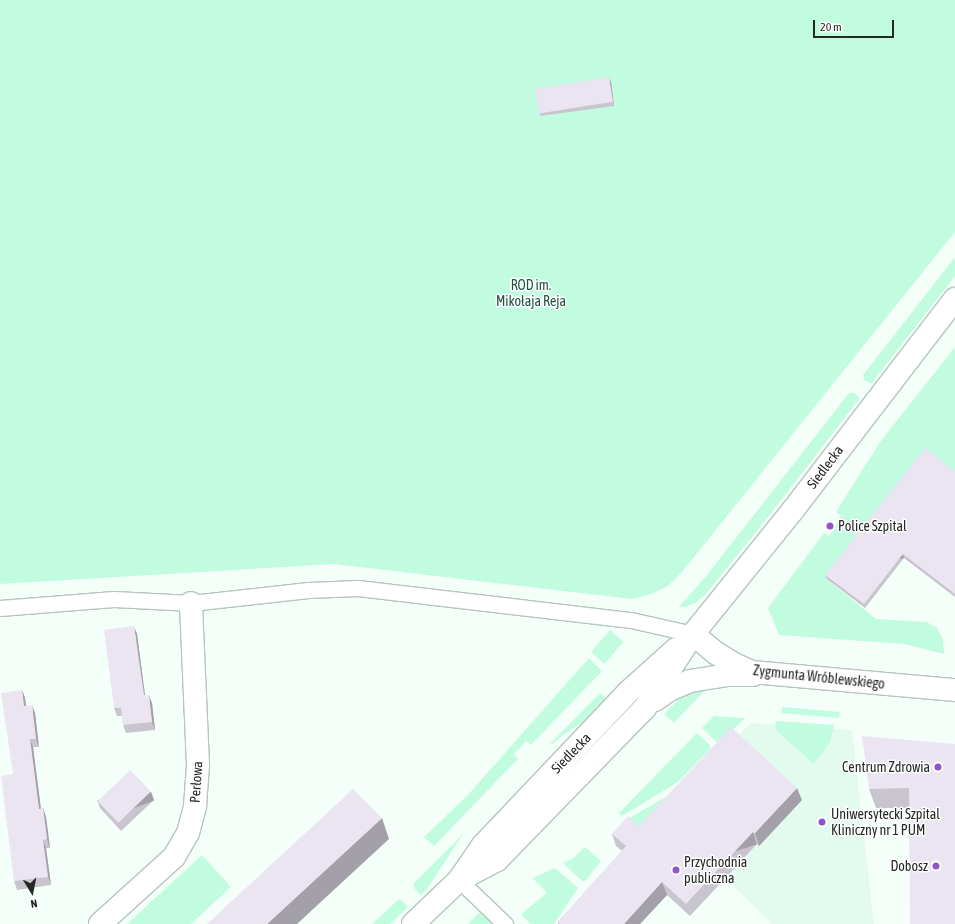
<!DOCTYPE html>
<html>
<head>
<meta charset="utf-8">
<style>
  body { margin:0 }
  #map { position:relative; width:955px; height:924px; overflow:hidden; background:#f4fff9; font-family:"Asap Condensed",sans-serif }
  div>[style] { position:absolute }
  .built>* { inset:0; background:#e3faef }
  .green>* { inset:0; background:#c1fce1; transform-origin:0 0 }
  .roads { filter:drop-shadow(1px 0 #b7c5be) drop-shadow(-1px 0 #b7c5be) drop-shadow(0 1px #b7c5be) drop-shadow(0 -1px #b7c5be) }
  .lane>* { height:15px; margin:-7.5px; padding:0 7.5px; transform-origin:7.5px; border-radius:7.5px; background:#fff }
  .street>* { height:22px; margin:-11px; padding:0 11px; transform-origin:11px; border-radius:11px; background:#fff }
  .wall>* { inset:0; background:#c9c5cf }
  .shaded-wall>* { inset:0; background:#a4a0a9; transform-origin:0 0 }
  .building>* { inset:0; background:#eae5f1; transform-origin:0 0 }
  .dots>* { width:11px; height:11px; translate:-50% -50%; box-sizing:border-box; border:2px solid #fff; border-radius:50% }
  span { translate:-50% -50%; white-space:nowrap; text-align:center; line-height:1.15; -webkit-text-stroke:3px #fff; paint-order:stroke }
  .park-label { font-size:14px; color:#235542 }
  .street-label { font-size:14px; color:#242926 }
  .poi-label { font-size:14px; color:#242926 }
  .left { translate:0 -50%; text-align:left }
  .right { translate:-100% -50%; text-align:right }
  .north { position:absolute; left:12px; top:872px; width:40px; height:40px; -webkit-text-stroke:3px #fff; paint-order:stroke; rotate:170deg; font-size:11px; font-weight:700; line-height:16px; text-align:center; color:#242926 }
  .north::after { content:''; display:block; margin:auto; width:14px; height:18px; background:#242926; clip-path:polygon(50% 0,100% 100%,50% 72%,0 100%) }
  .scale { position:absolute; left:813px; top:20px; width:81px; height:18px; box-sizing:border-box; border:2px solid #242926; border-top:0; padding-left:5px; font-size:12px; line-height:14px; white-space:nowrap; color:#242926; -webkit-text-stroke:3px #fff; paint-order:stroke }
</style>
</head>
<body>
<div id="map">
  <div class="built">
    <div style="clip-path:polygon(751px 723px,852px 730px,874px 924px,772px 924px,725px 878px,757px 844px,760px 846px,735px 739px)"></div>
  </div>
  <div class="green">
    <div style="clip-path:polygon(0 0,955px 0,955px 232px,682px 572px,668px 586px,651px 594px,632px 599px,334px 564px,0 584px)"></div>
    <div style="clip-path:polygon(955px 257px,955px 276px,871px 384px,864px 380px,863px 375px)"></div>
    <div style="clip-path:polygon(955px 347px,955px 474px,827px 579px,876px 619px,927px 622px,937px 628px,943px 640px,944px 654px,904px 644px,779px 635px,768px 608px,824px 533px,829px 536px,841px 515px,836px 512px,880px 442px)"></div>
    <div style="clip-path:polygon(849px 393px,854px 393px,860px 398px,765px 521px,704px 596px,695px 603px,685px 607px,679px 607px,707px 575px)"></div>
    <div style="left:610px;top:630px;width:18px;height:29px;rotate:41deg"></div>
    <div style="clip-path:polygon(589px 658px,602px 671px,531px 745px,526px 741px,514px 754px,518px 759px,434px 846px,424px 837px,466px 797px)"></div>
    <div style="clip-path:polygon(709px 686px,674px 723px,664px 714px,678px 700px,695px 690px)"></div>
    <div style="clip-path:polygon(600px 693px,610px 702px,605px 707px,566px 733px,551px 745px,550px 744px)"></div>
    <div style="left:782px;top:707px;width:58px;height:6px;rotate:5deg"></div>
    <div style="clip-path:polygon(714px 716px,745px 718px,719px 744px,702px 728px)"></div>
    <div style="clip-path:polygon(776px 721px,834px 725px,830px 742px,814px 764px,777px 731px,775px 725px)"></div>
    <div style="clip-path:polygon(697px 733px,710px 745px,710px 749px,678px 782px,622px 816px,619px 813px)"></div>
    <div style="clip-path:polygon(684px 786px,645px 837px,626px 820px)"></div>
    <div style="clip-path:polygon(463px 834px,427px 889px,421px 895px,414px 888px,414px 883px)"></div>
    <div style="clip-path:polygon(585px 847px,601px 861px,585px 881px,582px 881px,563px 863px,572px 859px)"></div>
    <div style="clip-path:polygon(202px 855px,231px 887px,191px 924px,127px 924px)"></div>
    <div style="clip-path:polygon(555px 868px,578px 888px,554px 924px,530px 924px,521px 914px,547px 893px,533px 878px)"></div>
    <div style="clip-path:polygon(398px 900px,401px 900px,408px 907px,390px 924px,372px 924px)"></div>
    <div style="clip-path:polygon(480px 912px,495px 924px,468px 924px)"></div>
  </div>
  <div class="roads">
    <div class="lane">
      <div style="left:0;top:608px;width:114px;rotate:-4.5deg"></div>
      <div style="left:114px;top:599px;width:77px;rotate:3deg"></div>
      <div style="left:191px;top:603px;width:118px;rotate:-6.3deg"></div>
      <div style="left:308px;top:590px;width:50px;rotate:-2.3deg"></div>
      <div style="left:358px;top:588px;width:275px;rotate:6.7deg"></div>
      <div style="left:631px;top:620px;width:64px;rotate:12.7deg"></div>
      <div style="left:459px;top:880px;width:64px;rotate:43.7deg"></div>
    </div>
    <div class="street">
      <div style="left:693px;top:634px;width:30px;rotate:40deg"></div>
      <div style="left:716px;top:653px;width:21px;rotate:31deg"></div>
      <div style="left:734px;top:664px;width:20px;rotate:24deg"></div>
      <div style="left:752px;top:672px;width:204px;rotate:5.1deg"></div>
      <div style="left:655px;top:700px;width:19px;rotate:-35deg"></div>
      <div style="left:671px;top:689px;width:21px;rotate:-23deg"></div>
      <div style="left:690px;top:681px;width:37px;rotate:-9deg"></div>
      <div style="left:727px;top:675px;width:26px"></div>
      <div style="left:459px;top:880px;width:43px;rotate:-27.8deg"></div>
      <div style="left:497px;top:860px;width:212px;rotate:-45.8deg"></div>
      <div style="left:645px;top:708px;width:88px;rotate:-57deg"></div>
      <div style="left:693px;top:634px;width:159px;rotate:-51.1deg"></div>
      <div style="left:793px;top:510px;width:266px;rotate:-52.5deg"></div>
      <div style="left:100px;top:924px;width:100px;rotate:-42.2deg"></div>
      <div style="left:174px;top:857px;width:28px;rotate:-60deg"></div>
      <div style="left:188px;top:833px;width:28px;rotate:-75deg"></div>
      <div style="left:195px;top:806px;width:41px;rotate:-85.8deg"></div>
      <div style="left:198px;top:765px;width:162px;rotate:-92.5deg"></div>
      <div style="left:413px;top:924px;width:64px;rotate:-43.7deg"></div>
      <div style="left:459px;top:880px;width:42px;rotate:-55.6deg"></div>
      <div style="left:483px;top:845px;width:211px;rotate:-46.5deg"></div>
      <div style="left:628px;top:692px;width:64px;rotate:-41.9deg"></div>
    </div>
  </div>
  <div class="wall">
    <div style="clip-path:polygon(611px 82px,614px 106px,540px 116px,539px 112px)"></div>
    <div style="clip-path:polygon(955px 471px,955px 597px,904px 558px,865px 608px,827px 579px,825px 575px)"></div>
    <div style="clip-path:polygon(137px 634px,145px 695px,152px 703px,155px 730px,126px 733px,123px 725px,122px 716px,117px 716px,114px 708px)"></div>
    <div style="clip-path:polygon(22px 690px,25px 698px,26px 706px,35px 713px,39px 747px,33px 747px,41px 809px,43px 808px,46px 817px,50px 848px,46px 848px,51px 885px,17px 890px,14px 881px)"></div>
    <div style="clip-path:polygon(955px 744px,909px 808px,876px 808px,869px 789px)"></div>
    <div style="clip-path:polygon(151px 792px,154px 800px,121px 831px,100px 808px,97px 800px)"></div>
    <div style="clip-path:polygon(802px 800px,759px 846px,757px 844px,690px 916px,667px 895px,640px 924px,558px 924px,558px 922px,622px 851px,616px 846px,612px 834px,639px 826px)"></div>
  </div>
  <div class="shaded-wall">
    <div style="clip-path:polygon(609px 77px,611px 82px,614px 106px,613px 102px)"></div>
    <div style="left:903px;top:554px;width:4px;height:63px;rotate:76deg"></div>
    <div style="clip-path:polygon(134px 626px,137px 634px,146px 703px,144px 695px)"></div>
    <div style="clip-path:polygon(22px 690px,25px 698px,27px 714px,24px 706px)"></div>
    <div style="clip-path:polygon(149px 695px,152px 703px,155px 730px,152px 722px)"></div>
    <div style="clip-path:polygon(32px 705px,35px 713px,39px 747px,36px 739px)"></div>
    <div style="clip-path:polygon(30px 739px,33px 747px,42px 817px,39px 809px)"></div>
    <div style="clip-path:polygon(797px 788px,802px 800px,759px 846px,755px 833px)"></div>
    <div style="left:151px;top:792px;width:9px;height:45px;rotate:69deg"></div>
    <div style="clip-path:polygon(43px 808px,46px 817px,50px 848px,47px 839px)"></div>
    <div style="clip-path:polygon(382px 818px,389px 839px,297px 924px,267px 924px)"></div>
    <div style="left:753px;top:832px;width:13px;height:98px;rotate:72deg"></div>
    <div style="clip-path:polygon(43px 840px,46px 848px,51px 885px,48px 877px)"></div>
    <div style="clip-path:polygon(662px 882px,667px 895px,640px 924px,624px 924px)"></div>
  </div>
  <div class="building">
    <div style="left:609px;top:77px;width:25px;height:75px;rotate:81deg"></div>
    <div style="clip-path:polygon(925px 448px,955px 471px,955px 594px,903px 554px,864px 604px,825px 575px)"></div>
    <div style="clip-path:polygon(134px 626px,144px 695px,149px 695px,152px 722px,123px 725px,121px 708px,114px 708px,104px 630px)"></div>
    <div style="clip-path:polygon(22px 690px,24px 706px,32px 705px,36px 739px,30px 739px,39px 809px,43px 808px,47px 839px,43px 840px,48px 877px,14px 881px,1px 776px,13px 774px,1px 693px)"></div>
    <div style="clip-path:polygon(731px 727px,797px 788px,755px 833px,753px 832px,686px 904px,662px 882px,624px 924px,560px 924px,558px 922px,626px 846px,612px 834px,628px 816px,639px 826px)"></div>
    <div style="clip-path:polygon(862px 736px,955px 744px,955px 924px,910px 924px,909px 788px,869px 789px)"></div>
    <div style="left:130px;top:770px;width:30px;height:45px;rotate:46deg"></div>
    <div style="clip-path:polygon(353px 789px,382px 818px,267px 924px,207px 924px)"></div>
  </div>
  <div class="dots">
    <div style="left:830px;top:526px;background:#9154ca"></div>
    <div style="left:938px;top:767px;background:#9154ca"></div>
    <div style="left:822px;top:822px;background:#9154ca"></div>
    <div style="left:936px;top:866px;background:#9154ca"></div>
    <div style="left:676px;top:870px;background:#9154ca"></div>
  </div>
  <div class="park-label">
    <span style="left:531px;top:293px">ROD im.<br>Mikołaja Reja</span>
  </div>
  <div class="street-label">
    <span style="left:825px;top:467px;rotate:-53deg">Siedlecka</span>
    <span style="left:819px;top:677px;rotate:6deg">Zygmunta Wróblewskiego</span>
    <span style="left:571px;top:753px;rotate:-46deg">Siedlecka</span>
    <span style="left:196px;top:782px;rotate:-86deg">Perłowa</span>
  </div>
  <div class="poi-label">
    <span class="left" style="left:838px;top:526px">Police Szpital</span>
    <span class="right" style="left:930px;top:767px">Centrum Zdrowia</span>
    <span class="left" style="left:831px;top:822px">Uniwersytecki Szpital<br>Kliniczny nr 1 PUM</span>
    <span class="left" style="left:684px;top:870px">Przychodnia<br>publiczna</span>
    <span class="right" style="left:928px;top:866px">Dobosz</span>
  </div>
  <div class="north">N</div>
  <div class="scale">20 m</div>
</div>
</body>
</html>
